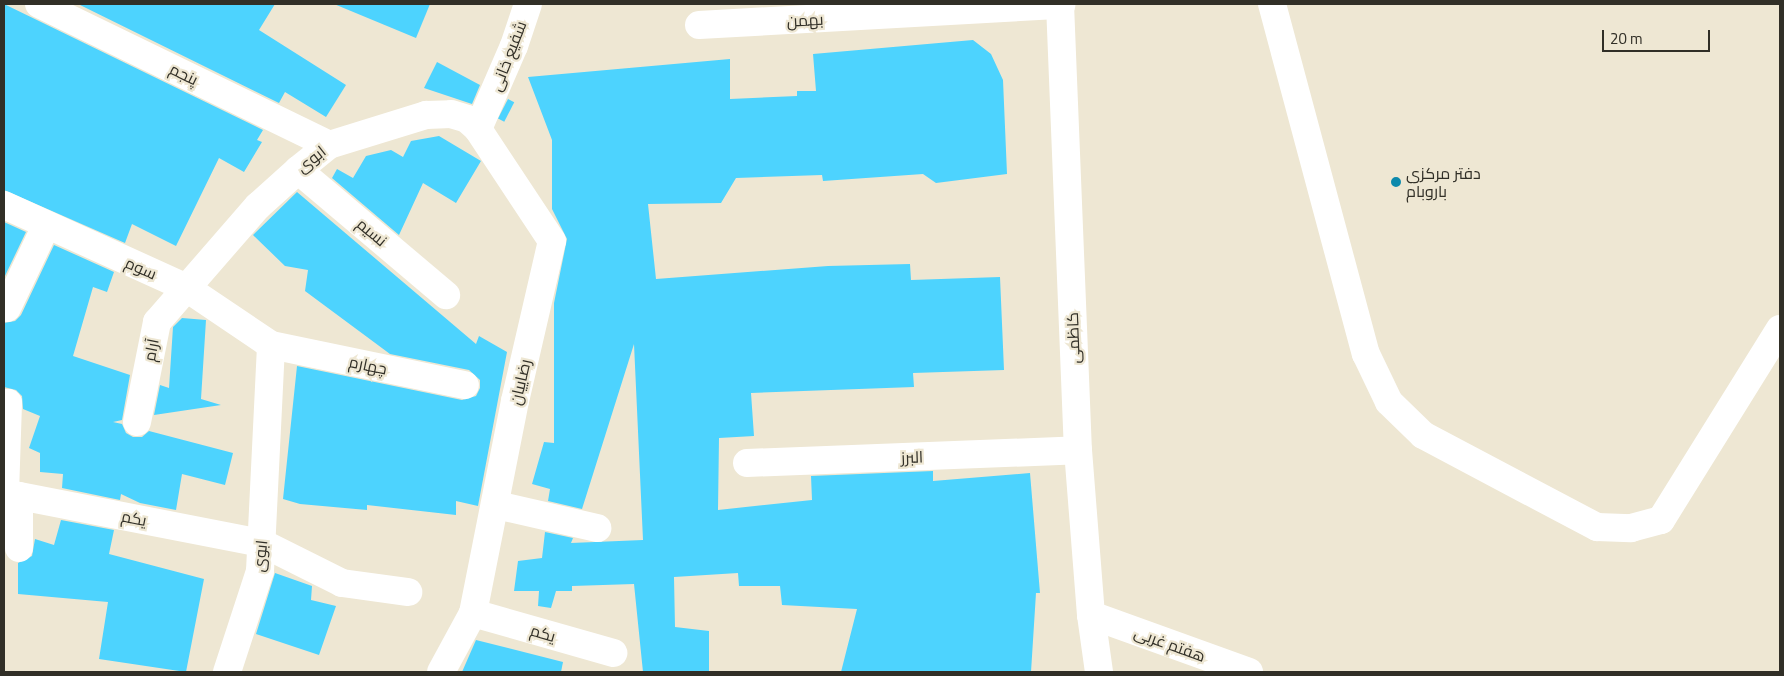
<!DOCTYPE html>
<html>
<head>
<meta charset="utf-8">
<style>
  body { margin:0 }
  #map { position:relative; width:1784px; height:676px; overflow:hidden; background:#eee7d3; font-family:Georgia,Cairo,serif }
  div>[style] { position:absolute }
  .building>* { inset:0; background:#4dd3fe; transform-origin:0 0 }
  .minor>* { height:28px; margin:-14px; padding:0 14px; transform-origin:14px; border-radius:14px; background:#fff }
  .dots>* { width:14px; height:14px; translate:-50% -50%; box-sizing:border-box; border:2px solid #eee7d3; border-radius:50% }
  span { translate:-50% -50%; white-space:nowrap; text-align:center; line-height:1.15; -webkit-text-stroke:4.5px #eee7d3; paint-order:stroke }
  .street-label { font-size:16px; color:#312f27 }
  .poi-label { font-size:16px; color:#312f27 }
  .left { translate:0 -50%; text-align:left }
  .frame { position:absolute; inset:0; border:5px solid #312f27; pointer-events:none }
  .scale { position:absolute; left:1602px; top:30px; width:108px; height:22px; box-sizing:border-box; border:2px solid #312f27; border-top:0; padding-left:6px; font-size:15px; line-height:18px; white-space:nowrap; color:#312f27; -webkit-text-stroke:4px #eee7d3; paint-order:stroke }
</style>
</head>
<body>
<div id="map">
  <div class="building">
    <div style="clip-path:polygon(4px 4px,263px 130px,257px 140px,262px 142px,244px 172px,219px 158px,176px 246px,132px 224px,125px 243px,4px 190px)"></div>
    <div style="clip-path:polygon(78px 4px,275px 4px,259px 30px,346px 85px,326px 117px,285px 92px,279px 103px)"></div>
    <div style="clip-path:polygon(334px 4px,430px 4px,416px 38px)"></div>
    <div style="clip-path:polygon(973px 40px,991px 54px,1003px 80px,1007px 174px,936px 183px,923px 174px,823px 181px,822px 175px,736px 178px,721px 203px,648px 204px,656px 279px,828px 266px,910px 264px,911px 280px,1000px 277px,1004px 370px,913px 373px,914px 387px,751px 393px,754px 436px,719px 438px,718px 510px,812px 500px,811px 476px,933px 471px,933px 481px,1030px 473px,1040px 593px,1036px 593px,1031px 672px,841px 672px,857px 609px,782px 605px,780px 586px,739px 586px,738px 573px,674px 577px,675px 627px,709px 631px,709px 672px,643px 672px,634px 584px,572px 586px,572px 591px,556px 591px,551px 608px,538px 606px,539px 591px,514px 591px,518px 561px,542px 558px,545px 532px,573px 538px,571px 543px,643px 540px,634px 344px,582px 509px,548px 501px,550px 489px,532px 484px,544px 442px,554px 443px,554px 303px,567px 239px,552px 209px,552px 140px,528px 77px,730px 59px,730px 99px,797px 96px,797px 91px,816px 91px,813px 54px)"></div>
    <div style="clip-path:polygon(437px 62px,480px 85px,472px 104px,424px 88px)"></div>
    <div style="left:508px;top:99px;width:7px;height:22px;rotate:27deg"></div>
    <div style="clip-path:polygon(439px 136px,481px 161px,456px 203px,423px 183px,399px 235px,332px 178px,337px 169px,353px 178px,366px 156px,391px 150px,403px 157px,411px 141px)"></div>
    <div style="clip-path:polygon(297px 192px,476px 344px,479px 336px,507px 352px,478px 506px,456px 501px,456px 515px,367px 505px,367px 510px,300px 504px,283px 499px,297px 366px,462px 400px,476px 396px,480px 388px,480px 380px,469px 370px,390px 354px,305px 291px,308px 270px,285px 266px,253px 235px)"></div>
    <div style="clip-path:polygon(4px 222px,26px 232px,4px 278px)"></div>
    <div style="clip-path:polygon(54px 245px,114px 272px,107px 292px,93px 287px,73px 356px,130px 375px,122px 420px,113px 422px,122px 424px,126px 433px,133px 437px,142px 437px,149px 431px,233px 453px,225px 485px,182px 474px,176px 510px,140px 503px,121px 494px,120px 500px,62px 488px,63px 474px,40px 472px,40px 453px,29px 448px,40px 416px,23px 409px,22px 396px,16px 390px,4px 387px,4px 323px,15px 321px,21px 315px)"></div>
    <div style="clip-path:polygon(182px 318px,206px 320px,201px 399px,221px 405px,154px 415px,160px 385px,169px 388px,173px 327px)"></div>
    <div style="clip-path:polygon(61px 520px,114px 530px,109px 554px,204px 579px,186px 672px,99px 659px,108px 602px,18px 594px,18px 563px,32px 556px,35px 539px,54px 545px)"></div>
    <div style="clip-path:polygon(275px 573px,312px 586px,311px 600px,336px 606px,319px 655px,256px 634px)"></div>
    <div style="clip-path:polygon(476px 640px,563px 662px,561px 672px,462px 672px)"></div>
  </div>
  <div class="minor">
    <div style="left:39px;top:4px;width:322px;rotate:25.9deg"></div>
    <div style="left:1060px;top:4px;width:446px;rotate:87.7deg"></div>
    <div style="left:1078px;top:450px;width:166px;rotate:85.5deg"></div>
    <div style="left:1091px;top:615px;width:58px;rotate:82deg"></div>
    <div style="left:1272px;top:4px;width:362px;rotate:75deg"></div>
    <div style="left:1366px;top:354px;width:53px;rotate:64.4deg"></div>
    <div style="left:1389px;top:402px;width:47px;rotate:44.1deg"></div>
    <div style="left:1423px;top:435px;width:197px;rotate:27.9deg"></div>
    <div style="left:1597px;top:527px;width:34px;rotate:2deg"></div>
    <div style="left:1631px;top:528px;width:31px;rotate:-15deg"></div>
    <div style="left:1661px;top:520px;width:225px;rotate:-58.1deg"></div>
    <div style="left:699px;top:25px;width:363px;rotate:-3.2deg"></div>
    <div style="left:298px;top:170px;width:194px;rotate:40.2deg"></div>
    <div style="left:4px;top:205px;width:199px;rotate:24.4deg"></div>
    <div style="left:185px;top:287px;width:104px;rotate:34deg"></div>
    <div style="left:271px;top:345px;width:198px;rotate:11.7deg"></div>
    <div style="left:7px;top:308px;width:91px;rotate:-64.6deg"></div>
    <div style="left:4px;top:403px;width:4px"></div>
    <div style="left:8px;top:403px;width:90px;rotate:91.9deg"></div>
    <div style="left:137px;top:422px;width:102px;rotate:-78.7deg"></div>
    <div style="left:157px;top:322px;width:154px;rotate:-49deg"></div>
    <div style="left:258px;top:206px;width:54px;rotate:-42deg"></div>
    <div style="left:298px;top:170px;width:40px;rotate:-39deg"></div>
    <div style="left:329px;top:145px;width:102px;rotate:-17.2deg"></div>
    <div style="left:426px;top:115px;width:25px;rotate:-2deg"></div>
    <div style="left:451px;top:114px;width:17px;rotate:17deg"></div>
    <div style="left:467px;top:119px;width:15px;rotate:42deg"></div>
    <div style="left:747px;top:463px;width:331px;rotate:-2.2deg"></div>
    <div style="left:4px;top:493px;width:263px;rotate:11deg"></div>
    <div style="left:262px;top:543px;width:89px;rotate:26.6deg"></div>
    <div style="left:342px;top:583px;width:67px;rotate:7.8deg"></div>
    <div style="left:19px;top:496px;width:52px;rotate:90deg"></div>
    <div style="left:496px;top:505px;width:104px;rotate:12.8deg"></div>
    <div style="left:473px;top:613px;width:146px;rotate:15.9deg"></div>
    <div style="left:1091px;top:615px;width:168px;rotate:19.8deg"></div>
    <div style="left:227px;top:672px;width:106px;rotate:-71.9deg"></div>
    <div style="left:260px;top:571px;width:226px;rotate:-87.2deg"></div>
    <div style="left:441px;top:672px;width:67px;rotate:-61.5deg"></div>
    <div style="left:473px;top:613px;width:216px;rotate:-78.8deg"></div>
    <div style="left:515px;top:401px;width:164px;rotate:-77deg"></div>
    <div style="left:552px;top:241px;width:134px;rotate:-123.5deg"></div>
    <div style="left:478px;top:129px;width:90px;rotate:-66.6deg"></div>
    <div style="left:514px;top:46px;width:44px;rotate:-71.6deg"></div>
  </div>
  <div class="dots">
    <div style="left:1396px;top:182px;background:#0c89ac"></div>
  </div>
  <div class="street-label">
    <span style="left:805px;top:20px;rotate:-3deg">بهمن</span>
    <span style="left:508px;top:56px;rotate:-69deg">شفیع خانی</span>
    <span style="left:184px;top:74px;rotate:26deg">پنجم</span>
    <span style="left:311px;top:159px;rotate:-38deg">ابوی</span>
    <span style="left:372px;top:232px;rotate:40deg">نسیم</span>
    <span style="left:141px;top:268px;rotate:24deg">سوم</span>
    <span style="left:1073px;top:338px;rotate:-92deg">کاظمی</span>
    <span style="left:151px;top:350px;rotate:-79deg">آرام</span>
    <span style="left:368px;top:365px;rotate:12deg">چهارم</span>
    <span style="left:520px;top:382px;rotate:-77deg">رضاییان</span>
    <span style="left:912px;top:457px;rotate:-2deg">البرز</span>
    <span style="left:134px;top:518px;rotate:11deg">یکم</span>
    <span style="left:260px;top:556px;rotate:-84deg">ابوی</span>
    <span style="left:543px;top:633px;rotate:16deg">یکم</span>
    <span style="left:1170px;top:644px;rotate:20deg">هفتم غربی</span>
  </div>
  <div class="poi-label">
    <span class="left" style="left:1406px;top:182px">دفتر مرکزی<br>باروبام</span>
  </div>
  <div class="frame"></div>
  <div class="scale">20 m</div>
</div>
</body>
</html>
